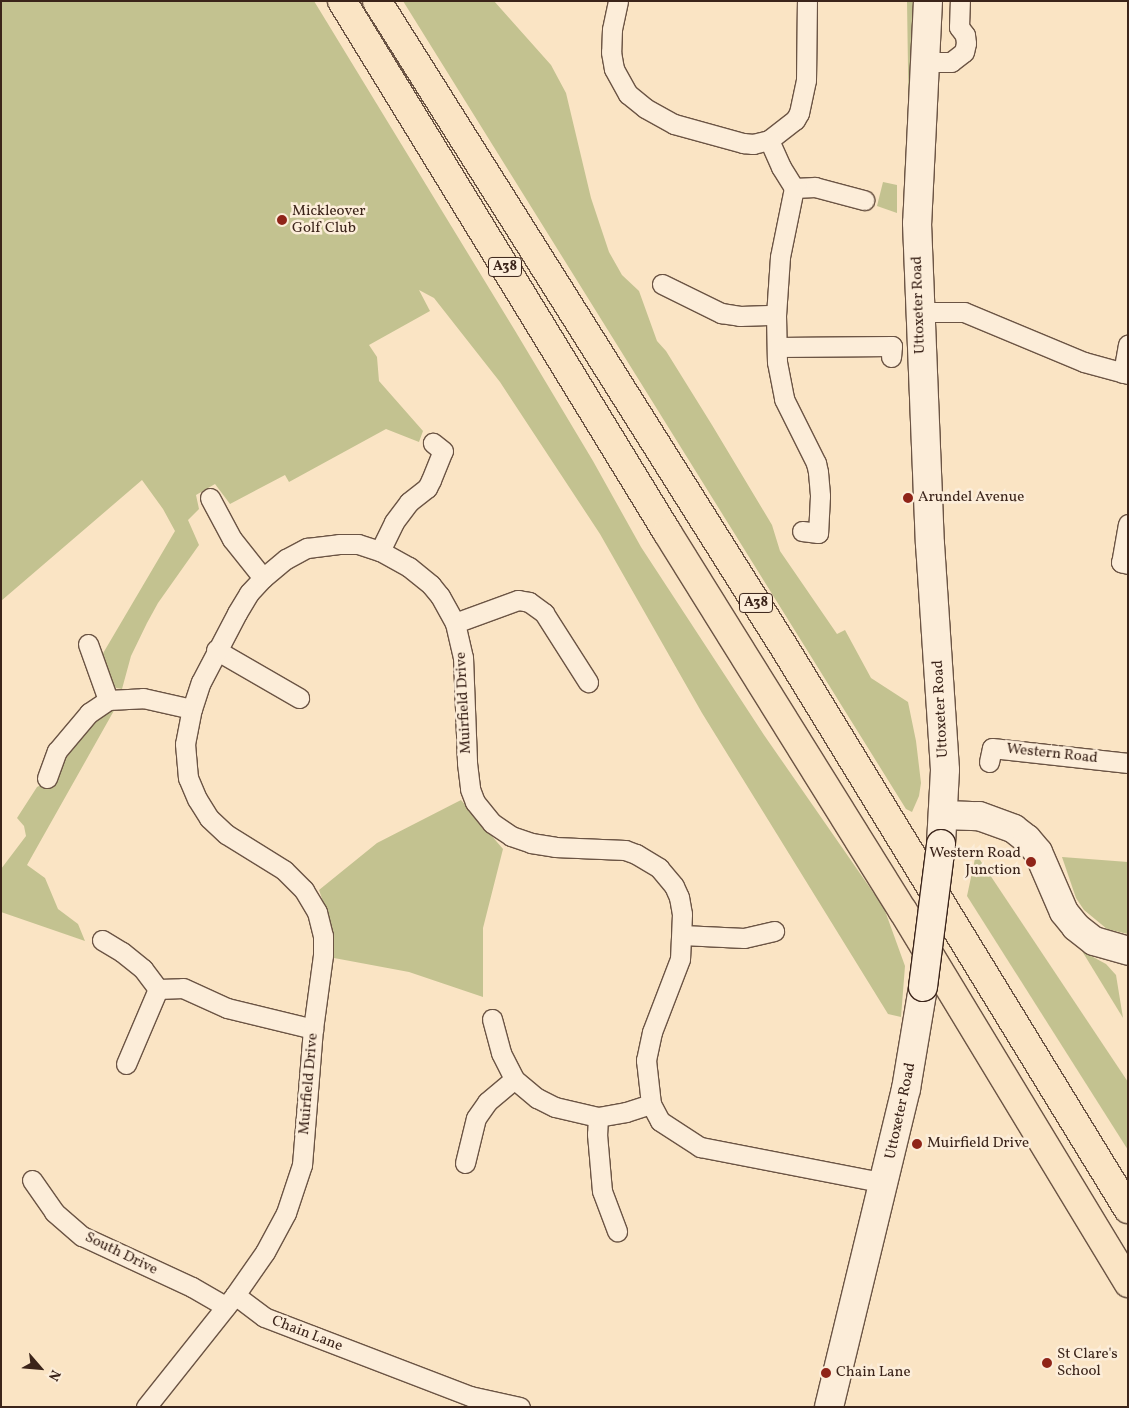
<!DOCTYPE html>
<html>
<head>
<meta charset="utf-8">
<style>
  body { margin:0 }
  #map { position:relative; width:1129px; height:1408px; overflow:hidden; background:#fae4c4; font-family:Vollkorn,serif }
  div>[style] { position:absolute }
  .green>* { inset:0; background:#c3c290 }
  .roads { filter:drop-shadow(1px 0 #6b5444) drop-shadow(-1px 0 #6b5444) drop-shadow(0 1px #6b5444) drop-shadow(0 -1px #6b5444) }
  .street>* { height:19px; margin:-9.5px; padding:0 9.5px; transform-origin:9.5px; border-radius:9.5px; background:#fcedd9 }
  .secondary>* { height:28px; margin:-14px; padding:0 14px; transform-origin:14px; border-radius:14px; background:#fcedd9 }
  .highway>* { height:28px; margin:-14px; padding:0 14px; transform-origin:14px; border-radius:14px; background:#fae4c4 }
  .bridges { filter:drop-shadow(1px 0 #3b241a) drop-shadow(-1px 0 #3b241a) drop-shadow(0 1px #3b241a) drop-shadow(0 -1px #3b241a) }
  .secondary-bridge>* { height:28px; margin:-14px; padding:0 14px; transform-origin:14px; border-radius:14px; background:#fcedd9 }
  .dots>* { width:14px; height:14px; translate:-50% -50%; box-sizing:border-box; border:2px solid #fcedd9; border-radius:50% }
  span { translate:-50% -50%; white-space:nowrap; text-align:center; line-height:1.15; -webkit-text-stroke:5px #fcedd9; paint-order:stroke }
  .shield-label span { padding:1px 4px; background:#fcedd9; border:1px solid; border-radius:4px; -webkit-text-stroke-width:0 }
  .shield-label { font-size:14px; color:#3b241a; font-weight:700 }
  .poi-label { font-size:15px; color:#3b241a }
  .left { translate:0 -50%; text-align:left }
  .right { translate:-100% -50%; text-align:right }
  .street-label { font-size:15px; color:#3b241a }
  .frame { position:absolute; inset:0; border:2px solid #3b241a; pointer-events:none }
  .north { position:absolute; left:15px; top:1343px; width:50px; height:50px; -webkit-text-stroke:4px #fcedd9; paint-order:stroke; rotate:117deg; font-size:14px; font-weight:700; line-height:20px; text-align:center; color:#3b241a }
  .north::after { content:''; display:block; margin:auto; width:18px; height:22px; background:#3b241a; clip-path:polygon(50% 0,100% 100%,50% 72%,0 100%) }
</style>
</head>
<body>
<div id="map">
  <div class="green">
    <div style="clip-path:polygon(1px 1px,314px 1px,514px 329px,593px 461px,641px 547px,764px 735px,884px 908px,905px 966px,901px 1017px,888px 1014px,702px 713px,600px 534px,500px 382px,434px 298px,419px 290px,430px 311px,369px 345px,377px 357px,379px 381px,423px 431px,419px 442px,386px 429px,289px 482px,285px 475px,230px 504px,215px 484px,196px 495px,199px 509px,188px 520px,199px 545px,158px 603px,147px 623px,131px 656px,122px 689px,112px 687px,102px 655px,175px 531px,163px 509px,142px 480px,1px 601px)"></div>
    <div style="clip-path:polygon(403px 1px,494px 1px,551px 65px,566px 93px,591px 198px,609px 252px,622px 275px,639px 291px,657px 341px,666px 351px,712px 425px,772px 525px,780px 551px,837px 634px,845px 630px,871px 678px,908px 702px,916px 741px,921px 783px,919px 796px,912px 812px,906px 809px)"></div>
    <div style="clip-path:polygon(907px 1px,919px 1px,910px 216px,903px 216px,905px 160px,909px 138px)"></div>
    <div style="clip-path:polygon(883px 182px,897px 185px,897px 213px,877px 206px)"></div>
    <div style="clip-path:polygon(116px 707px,27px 865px,45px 878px,58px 909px,78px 924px,85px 941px,1px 912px,1px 869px,26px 836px,24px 826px,17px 818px,37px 787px,41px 785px,48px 788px,51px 784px,66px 753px,94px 715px)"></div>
    <div style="clip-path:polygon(461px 800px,503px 849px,483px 928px,483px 997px,409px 972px,334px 958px,328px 916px,319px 890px,377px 843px)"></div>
    <div style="clip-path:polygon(976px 854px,1128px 1082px,1128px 1150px,967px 896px)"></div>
    <div style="clip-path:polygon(1062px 857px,1128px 862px,1128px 934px,1107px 929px,1084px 910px,1076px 898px)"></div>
    <div style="clip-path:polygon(1082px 951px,1106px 964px,1116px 975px,1123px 1018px)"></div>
  </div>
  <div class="roads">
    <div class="street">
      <div style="left:618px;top:1px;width:29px;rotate:102deg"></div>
      <div style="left:612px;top:29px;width:23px;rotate:92deg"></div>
      <div style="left:611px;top:52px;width:17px;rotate:80deg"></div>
      <div style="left:614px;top:69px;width:29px;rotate:61deg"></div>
      <div style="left:628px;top:94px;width:22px;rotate:39deg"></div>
      <div style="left:645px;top:108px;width:33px;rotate:29deg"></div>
      <div style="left:674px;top:124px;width:72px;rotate:15.4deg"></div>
      <div style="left:743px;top:143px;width:10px;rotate:6deg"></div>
      <div style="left:753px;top:144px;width:16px;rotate:-14deg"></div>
      <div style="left:769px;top:140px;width:33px;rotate:-38deg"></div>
      <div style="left:795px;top:120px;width:8px;rotate:-60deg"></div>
      <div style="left:799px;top:113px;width:34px;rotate:-78deg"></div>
      <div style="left:806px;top:80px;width:79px;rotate:-89.3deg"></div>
      <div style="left:926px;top:62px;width:25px"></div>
      <div style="left:951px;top:62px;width:16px;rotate:-38deg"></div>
      <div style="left:964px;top:52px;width:9px;rotate:-77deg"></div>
      <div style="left:966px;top:43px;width:8px;rotate:-97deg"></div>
      <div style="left:965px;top:35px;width:10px;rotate:-127deg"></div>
      <div style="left:959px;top:27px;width:26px;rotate:-88deg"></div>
      <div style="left:769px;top:140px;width:30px;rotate:66deg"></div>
      <div style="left:781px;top:167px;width:25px;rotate:58deg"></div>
      <div style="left:794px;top:188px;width:70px;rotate:101.5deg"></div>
      <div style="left:780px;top:257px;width:58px;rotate:93.9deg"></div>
      <div style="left:776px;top:315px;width:47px;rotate:88.8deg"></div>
      <div style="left:777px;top:362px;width:38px;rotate:79deg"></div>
      <div style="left:784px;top:399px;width:72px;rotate:63.4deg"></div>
      <div style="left:816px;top:463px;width:9px;rotate:77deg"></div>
      <div style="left:818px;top:472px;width:24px;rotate:85deg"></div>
      <div style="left:820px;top:496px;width:37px;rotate:93deg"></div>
      <div style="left:818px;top:533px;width:16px;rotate:-173deg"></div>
      <div style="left:794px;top:188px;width:21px;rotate:-3deg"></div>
      <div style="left:815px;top:187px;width:51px;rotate:14.9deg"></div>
      <div style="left:662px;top:284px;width:66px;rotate:26.2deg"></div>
      <div style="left:721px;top:313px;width:19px;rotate:9deg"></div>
      <div style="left:740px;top:316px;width:36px;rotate:-2deg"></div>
      <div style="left:919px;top:312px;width:45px"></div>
      <div style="left:964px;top:312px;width:130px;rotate:22.6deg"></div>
      <div style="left:1084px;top:362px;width:46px;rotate:15.3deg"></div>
      <div style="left:777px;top:347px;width:115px;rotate:-0.5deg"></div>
      <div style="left:892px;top:346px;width:11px;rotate:95deg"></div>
      <div style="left:1123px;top:373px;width:29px;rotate:-80deg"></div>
      <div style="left:210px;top:498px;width:47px;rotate:61.8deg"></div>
      <div style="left:232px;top:539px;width:50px;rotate:51.5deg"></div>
      <div style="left:1128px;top:524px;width:39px;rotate:100deg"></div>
      <div style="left:1121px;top:562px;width:7px;rotate:16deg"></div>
      <div style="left:380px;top:551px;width:32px;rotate:-64deg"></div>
      <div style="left:394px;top:522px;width:25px;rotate:-53deg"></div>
      <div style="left:409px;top:502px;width:23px;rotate:-38deg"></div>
      <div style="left:427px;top:488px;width:9px;rotate:-63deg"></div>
      <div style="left:431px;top:480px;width:31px;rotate:-68deg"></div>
      <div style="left:443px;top:451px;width:13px;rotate:-141deg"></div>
      <div style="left:455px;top:623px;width:67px;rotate:-20.1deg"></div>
      <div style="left:518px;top:600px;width:11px;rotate:10deg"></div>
      <div style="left:529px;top:602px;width:19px;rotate:36deg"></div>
      <div style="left:544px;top:613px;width:82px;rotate:57.5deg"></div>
      <div style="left:88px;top:644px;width:59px;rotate:70.3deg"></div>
      <div style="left:216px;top:650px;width:96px;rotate:30deg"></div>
      <div style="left:989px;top:762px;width:14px;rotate:-78deg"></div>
      <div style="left:992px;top:748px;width:137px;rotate:6.3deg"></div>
      <div style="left:47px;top:778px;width:29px;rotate:-70deg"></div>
      <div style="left:57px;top:751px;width:50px;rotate:-49.9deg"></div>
      <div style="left:89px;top:713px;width:23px;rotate:-34deg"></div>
      <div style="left:108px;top:700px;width:35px;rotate:-3deg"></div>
      <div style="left:143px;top:698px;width:50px;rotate:12.7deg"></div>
      <div style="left:682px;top:935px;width:62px;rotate:2.8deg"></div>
      <div style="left:744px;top:938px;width:31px;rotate:-13deg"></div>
      <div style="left:102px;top:940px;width:23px;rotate:31deg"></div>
      <div style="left:122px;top:952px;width:27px;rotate:39deg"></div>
      <div style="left:143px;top:969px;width:25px;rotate:53deg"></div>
      <div style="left:492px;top:1019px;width:35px;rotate:75deg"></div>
      <div style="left:501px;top:1053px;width:29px;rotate:63deg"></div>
      <div style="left:514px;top:1079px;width:30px;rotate:40deg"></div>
      <div style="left:537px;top:1098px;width:20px;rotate:27deg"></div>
      <div style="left:555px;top:1107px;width:44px;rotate:13.1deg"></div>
      <div style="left:598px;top:1117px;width:28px;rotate:-10deg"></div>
      <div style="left:626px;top:1112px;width:26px;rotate:-18deg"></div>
      <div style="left:126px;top:1064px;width:82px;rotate:-66.9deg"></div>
      <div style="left:158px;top:989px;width:25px;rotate:-2deg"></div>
      <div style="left:183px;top:988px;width:48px;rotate:24.4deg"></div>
      <div style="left:227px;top:1008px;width:89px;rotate:13.7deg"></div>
      <div style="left:598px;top:1117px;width:17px;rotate:93deg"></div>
      <div style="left:597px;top:1134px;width:57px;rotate:85deg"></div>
      <div style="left:602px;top:1191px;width:43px;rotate:69.4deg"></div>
      <div style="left:465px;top:1163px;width:46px;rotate:-76.3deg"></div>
      <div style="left:476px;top:1118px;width:19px;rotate:-55deg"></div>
      <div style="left:487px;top:1102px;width:35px;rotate:-40deg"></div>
      <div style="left:32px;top:1180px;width:39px;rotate:55deg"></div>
      <div style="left:54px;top:1212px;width:37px;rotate:41deg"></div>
      <div style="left:82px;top:1236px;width:121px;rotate:24.9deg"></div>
      <div style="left:192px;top:1287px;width:39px;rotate:30deg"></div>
      <div style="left:235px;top:1295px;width:36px;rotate:37deg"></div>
      <div style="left:264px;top:1317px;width:221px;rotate:21deg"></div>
      <div style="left:470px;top:1396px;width:51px;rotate:12.4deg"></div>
      <div style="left:146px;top:1407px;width:143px;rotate:-51.5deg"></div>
      <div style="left:235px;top:1295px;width:52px;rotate:-55.1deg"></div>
      <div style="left:265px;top:1252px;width:44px;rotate:-61.7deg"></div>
      <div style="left:286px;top:1213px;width:51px;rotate:-71.6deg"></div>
      <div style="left:302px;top:1165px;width:136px;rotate:-85.4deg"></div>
      <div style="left:313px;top:1029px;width:75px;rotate:-82.3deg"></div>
      <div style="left:323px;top:955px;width:19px;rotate:-90deg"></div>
      <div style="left:323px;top:936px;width:25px;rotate:-104deg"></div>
      <div style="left:317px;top:912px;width:26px;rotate:-121deg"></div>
      <div style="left:304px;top:890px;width:28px;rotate:-135deg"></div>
      <div style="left:284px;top:870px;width:68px;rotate:-148.2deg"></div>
      <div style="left:226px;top:834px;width:23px;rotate:-137deg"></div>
      <div style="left:209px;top:818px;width:22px;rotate:-122deg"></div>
      <div style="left:197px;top:799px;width:23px;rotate:-113deg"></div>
      <div style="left:188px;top:778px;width:34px;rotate:-95deg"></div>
      <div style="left:185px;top:744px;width:36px;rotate:-79deg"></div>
      <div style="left:192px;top:709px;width:28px;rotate:-72deg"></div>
      <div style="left:201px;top:682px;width:78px;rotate:-62.4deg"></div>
      <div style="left:237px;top:613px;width:23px;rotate:-59deg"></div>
      <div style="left:249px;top:593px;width:21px;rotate:-47deg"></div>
      <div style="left:263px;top:578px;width:30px;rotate:-40deg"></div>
      <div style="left:286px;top:559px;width:24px;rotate:-28deg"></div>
      <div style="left:307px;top:548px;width:32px;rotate:-7deg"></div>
      <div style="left:339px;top:544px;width:19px"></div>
      <div style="left:358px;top:544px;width:23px;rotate:18deg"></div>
      <div style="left:380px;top:551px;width:33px;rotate:29deg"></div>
      <div style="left:409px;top:567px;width:28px;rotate:39deg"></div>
      <div style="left:431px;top:585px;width:14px;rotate:51deg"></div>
      <div style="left:440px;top:596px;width:31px;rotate:61deg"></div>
      <div style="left:455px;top:623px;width:35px;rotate:77deg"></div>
      <div style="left:463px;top:657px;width:106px;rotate:87.8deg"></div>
      <div style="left:467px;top:763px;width:26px;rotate:83deg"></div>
      <div style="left:470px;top:789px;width:14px;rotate:69deg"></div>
      <div style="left:475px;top:802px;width:27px;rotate:51deg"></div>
      <div style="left:492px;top:823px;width:23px;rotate:34deg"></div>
      <div style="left:511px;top:836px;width:21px;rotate:19deg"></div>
      <div style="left:531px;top:843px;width:24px;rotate:9deg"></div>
      <div style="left:555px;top:847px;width:70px;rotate:2.5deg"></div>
      <div style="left:625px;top:850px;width:12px;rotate:20deg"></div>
      <div style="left:636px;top:854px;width:27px;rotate:31deg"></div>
      <div style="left:659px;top:868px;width:23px;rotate:50deg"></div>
      <div style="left:674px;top:886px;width:12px;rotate:66deg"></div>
      <div style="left:679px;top:897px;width:17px;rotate:80deg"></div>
      <div style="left:682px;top:914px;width:45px;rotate:92.5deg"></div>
      <div style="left:680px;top:959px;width:78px;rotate:111deg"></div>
      <div style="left:652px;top:1032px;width:29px;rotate:102deg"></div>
      <div style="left:646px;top:1060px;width:44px;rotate:83.5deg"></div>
      <div style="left:651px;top:1104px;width:19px;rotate:62deg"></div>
      <div style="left:660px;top:1121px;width:48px;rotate:33deg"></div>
      <div style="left:700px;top:1147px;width:188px;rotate:11deg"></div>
    </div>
    <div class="secondary">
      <div style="left:928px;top:1px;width:222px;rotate:92.8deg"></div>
      <div style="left:917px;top:223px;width:321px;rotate:87.7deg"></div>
      <div style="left:930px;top:544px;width:226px;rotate:86.2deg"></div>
      <div style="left:945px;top:770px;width:74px;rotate:93.1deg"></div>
      <div style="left:943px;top:815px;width:36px;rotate:2deg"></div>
      <div style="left:979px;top:816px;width:37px;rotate:20deg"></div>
      <div style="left:1014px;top:829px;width:16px;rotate:38deg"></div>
      <div style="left:1027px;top:839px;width:17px;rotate:50deg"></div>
      <div style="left:1038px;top:852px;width:65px;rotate:66.6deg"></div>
      <div style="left:1064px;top:912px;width:19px;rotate:51deg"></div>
      <div style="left:1076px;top:927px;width:23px;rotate:38deg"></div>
      <div style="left:1094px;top:941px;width:35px;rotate:16deg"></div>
      <div style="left:829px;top:1407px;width:327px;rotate:-76.4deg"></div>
      <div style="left:906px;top:1089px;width:103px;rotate:-80.5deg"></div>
    </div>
    <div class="highway">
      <div style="left:342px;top:1px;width:623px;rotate:58.53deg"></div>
      <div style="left:667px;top:532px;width:446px;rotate:58.1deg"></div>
      <div style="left:903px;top:911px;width:435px;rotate:58.8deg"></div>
      <div style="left:377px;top:1px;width:764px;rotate:57.79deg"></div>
      <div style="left:784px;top:647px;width:659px;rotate:58.53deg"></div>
    </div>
  </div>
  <div class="bridges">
    <div class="secondary-bridge">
      <div style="left:923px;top:987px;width:144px;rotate:-82.8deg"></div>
    </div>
  </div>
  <div class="dots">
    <div style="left:282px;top:220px;background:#8f2418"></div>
    <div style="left:908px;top:498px;background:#8f2418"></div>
    <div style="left:1031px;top:862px;background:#8f2418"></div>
    <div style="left:917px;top:1144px;background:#8f2418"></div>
    <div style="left:1047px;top:1363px;background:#8f2418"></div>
    <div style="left:826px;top:1373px;background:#8f2418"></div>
  </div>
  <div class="shield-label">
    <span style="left:505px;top:267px">A38</span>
    <span style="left:756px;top:603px">A38</span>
  </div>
  <div class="poi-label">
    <span class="left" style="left:292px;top:220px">Mickleover<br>Golf Club</span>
    <span class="left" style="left:918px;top:498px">Arundel Avenue</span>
    <span class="right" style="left:1021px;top:862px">Western Road<br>Junction</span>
    <span class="left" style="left:927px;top:1144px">Muirfield Drive</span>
    <span class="left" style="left:1057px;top:1363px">St Clare's<br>School</span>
    <span class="left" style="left:836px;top:1373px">Chain Lane</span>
  </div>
  <div class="street-label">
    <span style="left:919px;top:305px;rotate:-92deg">Uttoxeter Road</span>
    <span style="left:464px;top:703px;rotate:-93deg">Muirfield Drive</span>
    <span style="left:941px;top:709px;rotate:-93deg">Uttoxeter Road</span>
    <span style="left:1052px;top:754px;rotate:6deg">Western Road</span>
    <span style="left:309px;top:1084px;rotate:-85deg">Muirfield Drive</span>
    <span style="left:901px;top:1111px;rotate:-78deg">Uttoxeter Road</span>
    <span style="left:121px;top:1254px;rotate:26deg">South Drive</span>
    <span style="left:307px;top:1334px;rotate:21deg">Chain Lane</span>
  </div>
  <div class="frame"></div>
  <div class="north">N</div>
</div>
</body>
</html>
